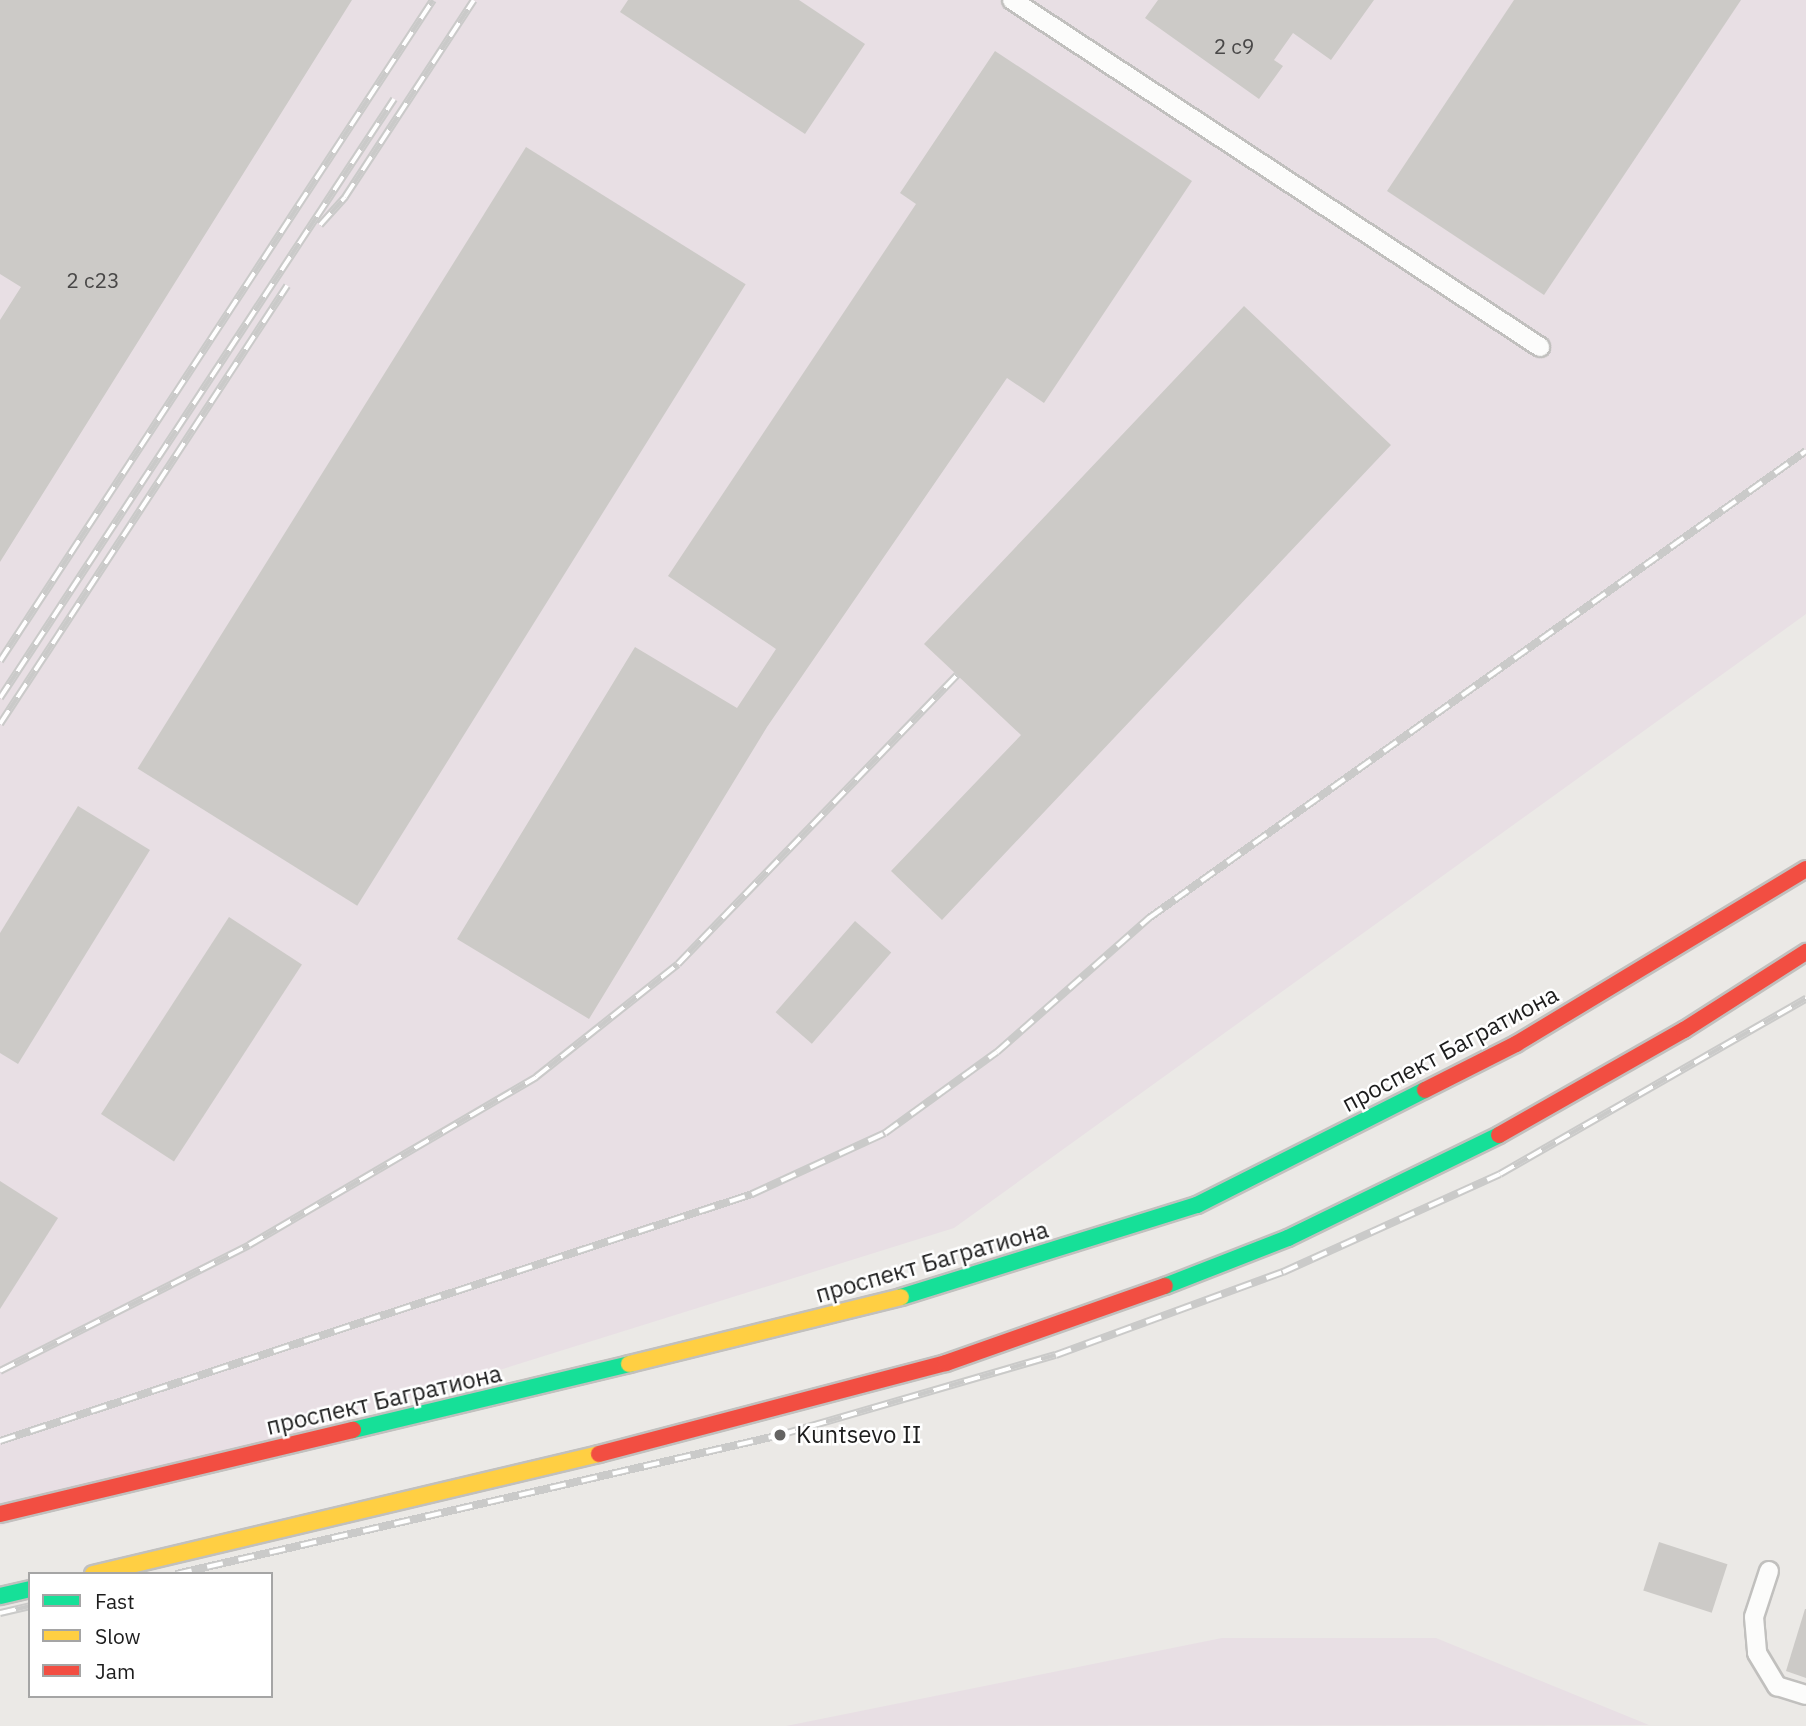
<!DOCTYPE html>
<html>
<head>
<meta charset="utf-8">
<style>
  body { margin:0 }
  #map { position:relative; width:1806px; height:1726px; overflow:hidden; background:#ebe9e6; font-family:"IBM Plex Sans",sans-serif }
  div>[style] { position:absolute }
  .industrial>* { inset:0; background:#e8dfe4 }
  .building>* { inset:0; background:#cccac7; transform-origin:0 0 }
  .roads { filter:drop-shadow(2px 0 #c1c0be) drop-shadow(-2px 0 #c1c0be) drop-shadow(0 2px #c1c0be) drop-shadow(0 -2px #c1c0be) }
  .lane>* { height:18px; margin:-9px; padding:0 9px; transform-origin:9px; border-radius:9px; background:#fcfcfb }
  .fast>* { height:16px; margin:-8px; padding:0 8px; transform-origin:8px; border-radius:8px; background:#16e098 }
  .slow>* { height:16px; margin:-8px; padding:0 8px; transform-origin:8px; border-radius:8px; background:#ffcf43 }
  .jam>* { height:16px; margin:-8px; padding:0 8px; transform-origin:8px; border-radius:8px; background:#f24e42 }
  .rail>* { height:8px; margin-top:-4px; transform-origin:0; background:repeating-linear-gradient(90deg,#fff 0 16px,#cacac9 0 32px); box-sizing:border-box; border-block:2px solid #cacac9 }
  .dots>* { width:19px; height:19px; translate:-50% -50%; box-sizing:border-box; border:4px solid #fff; border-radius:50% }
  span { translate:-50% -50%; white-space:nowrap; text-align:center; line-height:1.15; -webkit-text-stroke:5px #fff; paint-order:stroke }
  .number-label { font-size:21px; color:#494848 }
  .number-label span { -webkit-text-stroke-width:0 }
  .street-label { font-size:24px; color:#1d1d1d }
  .poi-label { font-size:24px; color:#1d1d1d }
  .left { translate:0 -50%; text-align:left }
  .legend { position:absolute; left:28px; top:1572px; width:245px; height:126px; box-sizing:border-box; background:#fff; border:2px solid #a5a5a5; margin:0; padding:9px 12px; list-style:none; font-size:21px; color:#1d1d1d }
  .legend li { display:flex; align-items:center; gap:14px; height:35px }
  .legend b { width:35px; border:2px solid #a5a5a5 }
</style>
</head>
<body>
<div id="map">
  <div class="industrial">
    <div style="clip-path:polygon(0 0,1806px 0,1806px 614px,954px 1228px,0 1526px)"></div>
    <div style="clip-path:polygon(1222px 1638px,1436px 1638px,1649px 1725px,786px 1726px)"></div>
  </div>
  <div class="building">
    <div style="clip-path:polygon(0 0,352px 0,0 562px,0 320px,21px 287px,0 274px)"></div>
    <div style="clip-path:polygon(628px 0,799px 0,865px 44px,805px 134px,620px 12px)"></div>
    <div style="clip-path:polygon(1158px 0,1374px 0,1331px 60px,1293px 33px,1274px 60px,1283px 66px,1259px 99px,1145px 18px)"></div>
    <div style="clip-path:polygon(1514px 0,1741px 0,1544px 295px,1387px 191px)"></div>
    <div style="clip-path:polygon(995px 51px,1192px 181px,1044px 403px,1007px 378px,767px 727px,589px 1019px,457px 939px,635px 647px,737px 708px,776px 649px,668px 576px,916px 204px,900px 193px)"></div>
    <div style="left:526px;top:147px;width:259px;height:733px;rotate:32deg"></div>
    <div style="clip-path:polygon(1244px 306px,1391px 445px,942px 920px,891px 871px,1021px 735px,924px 644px)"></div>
    <div style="clip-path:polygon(78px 806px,150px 850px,18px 1064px,0 1053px,0 933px)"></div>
    <div style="left:229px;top:917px;width:87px;height:235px;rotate:33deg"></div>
    <div style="left:855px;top:921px;width:48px;height:121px;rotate:41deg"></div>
    <div style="clip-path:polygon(0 1181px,58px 1218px,0 1309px)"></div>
    <div style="left:1659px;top:1542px;width:72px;height:51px;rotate:18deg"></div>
    <div style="clip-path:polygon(1805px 1609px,1806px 1609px,1806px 1678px,1786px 1671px)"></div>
  </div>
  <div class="roads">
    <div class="lane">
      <div style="left:1012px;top:0;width:632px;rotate:33.31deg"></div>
      <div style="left:1769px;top:1571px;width:48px;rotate:108.1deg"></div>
      <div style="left:1754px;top:1617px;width:36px;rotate:85deg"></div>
      <div style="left:1757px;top:1653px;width:39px;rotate:59deg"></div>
      <div style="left:1777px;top:1686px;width:30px;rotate:17deg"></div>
    </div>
    <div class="fast">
      <div style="left:1165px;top:1286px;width:132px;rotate:-21.3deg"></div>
      <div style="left:1288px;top:1238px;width:235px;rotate:-26deg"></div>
      <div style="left:901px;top:1297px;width:310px;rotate:-17.3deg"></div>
      <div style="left:1197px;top:1205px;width:255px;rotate:-26.8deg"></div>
      <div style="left:353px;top:1430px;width:284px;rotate:-13.4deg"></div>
      <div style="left:0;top:1596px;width:31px;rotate:-13deg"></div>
    </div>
    <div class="slow">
      <div style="left:629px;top:1364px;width:280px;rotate:-13.8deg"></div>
      <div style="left:93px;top:1574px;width:520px;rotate:-13.34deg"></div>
    </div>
    <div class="jam">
      <div style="left:1425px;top:1090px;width:102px;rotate:-26.8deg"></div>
      <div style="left:1516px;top:1044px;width:339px;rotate:-31.1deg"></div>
      <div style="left:1499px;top:1135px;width:213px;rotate:-29.6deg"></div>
      <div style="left:1684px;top:1030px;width:145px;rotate:-32.6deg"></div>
      <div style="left:599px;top:1454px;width:359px;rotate:-14.7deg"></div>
      <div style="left:946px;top:1363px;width:232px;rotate:-19.4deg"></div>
      <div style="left:0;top:1514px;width:363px;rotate:-13.4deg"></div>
    </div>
  </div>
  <div class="rail">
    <div style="left:320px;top:225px;width:38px;rotate:-48deg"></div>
    <div style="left:345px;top:197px;width:235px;rotate:-56.8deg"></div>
    <div style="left:0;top:661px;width:790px;rotate:-56.77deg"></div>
    <div style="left:0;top:698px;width:717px;rotate:-56.66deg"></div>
    <div style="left:0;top:724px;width:524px;rotate:-56.77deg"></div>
    <div style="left:0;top:1371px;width:279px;rotate:-26.8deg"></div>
    <div style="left:249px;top:1245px;width:333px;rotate:-30.3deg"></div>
    <div style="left:536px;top:1077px;width:181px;rotate:-38.5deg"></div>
    <div style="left:678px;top:964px;width:402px;rotate:-46deg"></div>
    <div style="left:0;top:1441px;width:792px;rotate:-18.18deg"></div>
    <div style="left:752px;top:1194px;width:146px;rotate:-24.6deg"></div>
    <div style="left:885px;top:1133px;width:138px;rotate:-35.9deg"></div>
    <div style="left:997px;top:1052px;width:203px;rotate:-41.4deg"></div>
    <div style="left:1149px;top:918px;width:806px;rotate:-35.41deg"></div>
    <div style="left:176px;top:1574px;width:620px;rotate:-12.96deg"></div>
    <div style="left:780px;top:1435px;width:287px;rotate:-16.2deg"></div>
    <div style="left:1056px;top:1355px;width:242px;rotate:-20.1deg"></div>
    <div style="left:1283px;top:1272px;width:238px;rotate:-24.3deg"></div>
    <div style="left:1500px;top:1174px;width:353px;rotate:-29.8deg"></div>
    <div style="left:0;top:1613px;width:31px;rotate:-13deg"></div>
  </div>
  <div class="dots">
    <div style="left:780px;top:1435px;background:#656463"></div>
  </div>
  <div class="number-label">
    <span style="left:1234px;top:46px">2 с9</span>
    <span style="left:93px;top:280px">2 с23</span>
  </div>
  <div class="street-label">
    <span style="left:1450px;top:1049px;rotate:-28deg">проспект Багратиона</span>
    <span style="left:932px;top:1262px;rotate:-16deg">проспект Багратиона</span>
    <span style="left:384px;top:1400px;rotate:-13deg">проспект Багратиона</span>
  </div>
  <div class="poi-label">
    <span class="left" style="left:796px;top:1435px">Kuntsevo II</span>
  </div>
  <ul class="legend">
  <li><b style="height:9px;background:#16e098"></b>Fast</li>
  <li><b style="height:9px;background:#ffcf43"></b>Slow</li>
  <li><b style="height:9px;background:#f24e42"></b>Jam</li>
  </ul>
</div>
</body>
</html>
